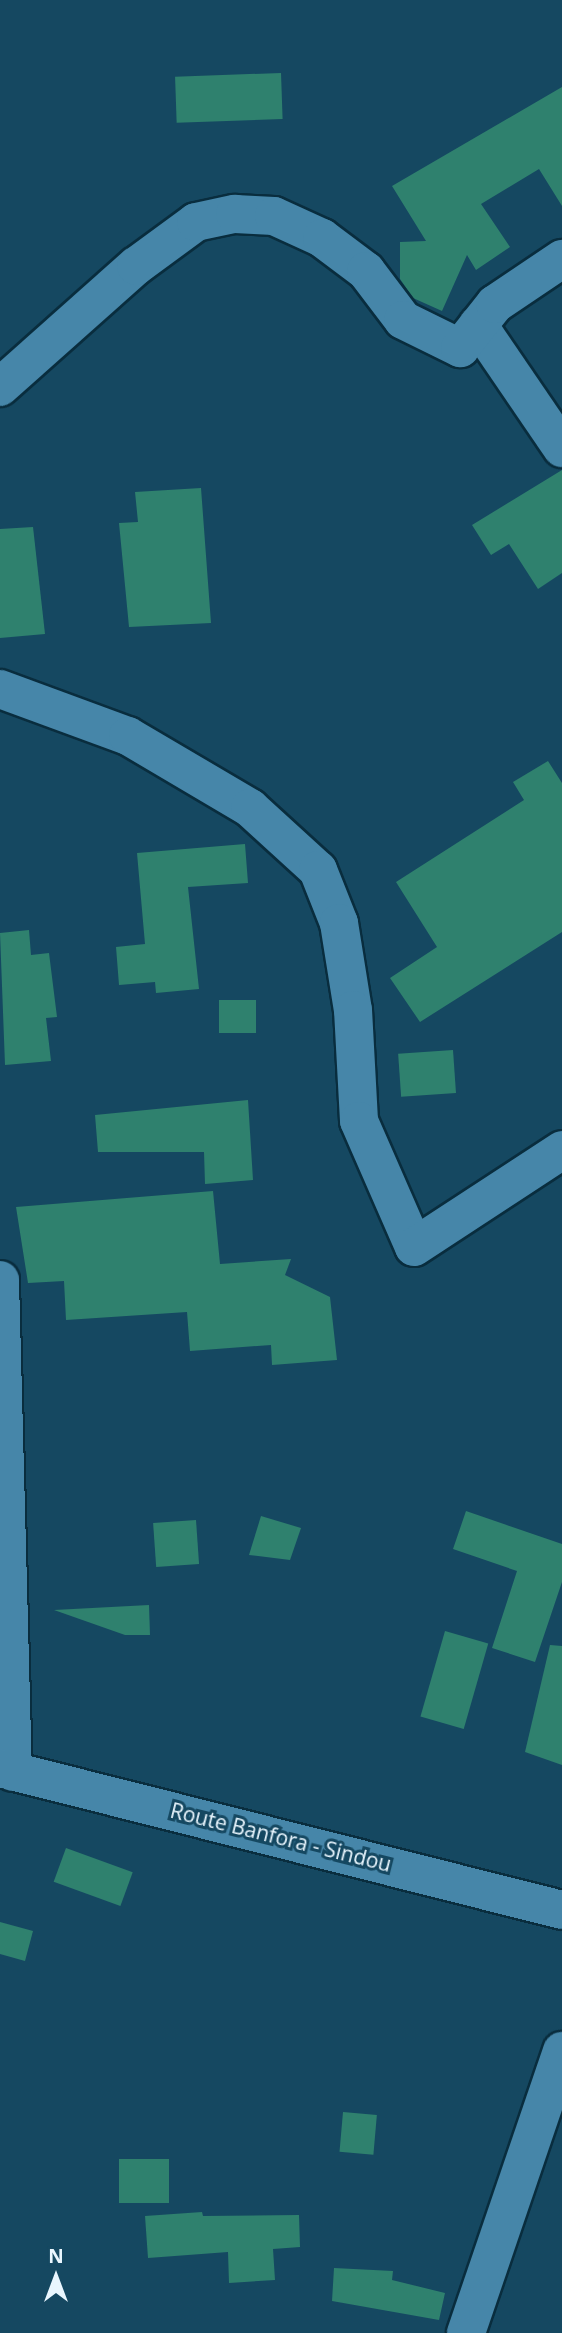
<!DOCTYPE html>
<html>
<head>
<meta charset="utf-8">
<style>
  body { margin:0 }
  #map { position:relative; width:562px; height:2333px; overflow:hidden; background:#154861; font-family:"Open Sans",sans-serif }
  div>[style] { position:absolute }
  .building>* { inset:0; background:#2f816e; transform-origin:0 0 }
  .roads { filter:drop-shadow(2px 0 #092d3e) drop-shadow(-2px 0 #092d3e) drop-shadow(0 2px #092d3e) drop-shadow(0 -2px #092d3e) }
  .minor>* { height:38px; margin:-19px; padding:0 19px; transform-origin:19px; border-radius:19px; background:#4686a9 }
  .secondary>* { height:38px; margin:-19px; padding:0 19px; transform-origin:19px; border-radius:19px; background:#4686a9 }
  span { translate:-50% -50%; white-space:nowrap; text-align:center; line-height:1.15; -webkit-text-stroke:6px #154861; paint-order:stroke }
  .street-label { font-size:21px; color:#e9f6fe }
  .north { position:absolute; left:21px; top:2242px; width:70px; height:70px; -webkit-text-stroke:5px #154861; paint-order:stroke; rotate:0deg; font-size:19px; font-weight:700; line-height:28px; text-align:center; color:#e9f6fe }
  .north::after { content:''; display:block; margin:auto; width:24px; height:32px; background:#e9f6fe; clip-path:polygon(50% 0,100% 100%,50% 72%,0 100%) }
</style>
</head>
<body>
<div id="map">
  <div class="building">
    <div style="left:281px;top:73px;width:46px;height:106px;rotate:88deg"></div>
    <div style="clip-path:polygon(562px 87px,562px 206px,539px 169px,481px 204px,510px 247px,476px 270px,467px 255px,442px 311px,413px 298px,400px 279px,400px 242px,426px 241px,392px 186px)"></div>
    <div style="clip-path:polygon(562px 470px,562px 573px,538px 589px,509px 544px,491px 555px,472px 525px)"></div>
    <div style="clip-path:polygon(201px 488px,211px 623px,129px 627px,119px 523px,138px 522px,135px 492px)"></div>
    <div style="clip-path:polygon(33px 527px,45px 634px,0 638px,0 529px)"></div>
    <div style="clip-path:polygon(548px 761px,562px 783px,562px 932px,420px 1022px,390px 978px,437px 947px,396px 882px,524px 800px,513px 782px)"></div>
    <div style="clip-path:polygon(245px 844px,248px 883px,188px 887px,199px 989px,156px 993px,155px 982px,119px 985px,116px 947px,145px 944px,137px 853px)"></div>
    <div style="clip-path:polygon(29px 930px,31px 955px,49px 953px,57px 1017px,46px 1018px,51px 1061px,5px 1065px,0 933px)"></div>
    <div style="left:219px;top:1000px;width:37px;height:33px"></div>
    <div style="left:453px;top:1050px;width:43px;height:55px;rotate:86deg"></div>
    <div style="clip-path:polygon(248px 1100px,253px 1180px,205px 1184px,204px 1152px,98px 1152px,95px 1115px)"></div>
    <div style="clip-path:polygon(213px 1191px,220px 1264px,291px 1259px,285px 1275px,330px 1297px,337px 1360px,272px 1365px,271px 1345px,190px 1351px,187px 1312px,66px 1320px,64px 1281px,28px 1283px,16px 1207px)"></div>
    <div style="clip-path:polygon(466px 1511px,562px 1544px,562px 1582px,535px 1662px,492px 1648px,517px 1571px,453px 1549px)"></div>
    <div style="clip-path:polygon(261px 1516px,301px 1528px,290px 1560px,249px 1555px)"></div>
    <div style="left:196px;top:1520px;width:44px;height:43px;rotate:86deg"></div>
    <div style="clip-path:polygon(149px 1605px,150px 1635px,125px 1635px,54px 1610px)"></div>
    <div style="left:445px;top:1631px;width:45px;height:89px;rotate:16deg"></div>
    <div style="clip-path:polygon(550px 1645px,562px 1646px,562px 1765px,525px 1752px)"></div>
    <div style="left:66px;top:1848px;width:71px;height:36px;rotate:20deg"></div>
    <div style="clip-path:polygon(0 1922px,33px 1931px,25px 1961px,0 1954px)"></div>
    <div style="left:343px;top:2112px;width:34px;height:40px;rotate:5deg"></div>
    <div style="left:119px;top:2159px;width:50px;height:44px"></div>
    <div style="clip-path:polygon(202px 2212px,203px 2216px,299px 2215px,300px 2247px,273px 2249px,275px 2280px,229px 2283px,228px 2252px,148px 2258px,145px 2216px)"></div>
    <div style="clip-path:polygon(334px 2268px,393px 2271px,392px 2280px,445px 2293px,439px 2320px,332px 2301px)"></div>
  </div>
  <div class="roads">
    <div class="minor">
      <div style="left:478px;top:325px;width:149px;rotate:55.7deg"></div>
      <div style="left:0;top:387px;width:182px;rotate:-41.7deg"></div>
      <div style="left:136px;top:266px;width:74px;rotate:-36.3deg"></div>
      <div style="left:196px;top:222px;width:40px;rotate:-12deg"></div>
      <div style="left:235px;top:214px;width:39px;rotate:3deg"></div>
      <div style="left:274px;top:216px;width:53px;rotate:24.6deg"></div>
      <div style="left:322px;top:238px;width:55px;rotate:36.9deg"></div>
      <div style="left:366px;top:271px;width:61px;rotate:52.9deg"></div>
      <div style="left:403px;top:320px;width:64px;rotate:26.2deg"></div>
      <div style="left:460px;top:348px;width:56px;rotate:-51.5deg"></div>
      <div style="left:495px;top:304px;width:81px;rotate:-33.9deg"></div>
      <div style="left:0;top:689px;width:136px;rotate:20.2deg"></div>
      <div style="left:128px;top:736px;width:142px;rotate:30.5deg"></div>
      <div style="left:250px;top:808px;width:92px;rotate:42.4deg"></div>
      <div style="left:318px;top:870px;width:57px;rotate:68.4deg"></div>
      <div style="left:339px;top:923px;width:88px;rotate:80.9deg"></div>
      <div style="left:353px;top:1010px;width:111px;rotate:86.9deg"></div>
      <div style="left:359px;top:1121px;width:137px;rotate:66.4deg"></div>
      <div style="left:414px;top:1247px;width:177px;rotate:-33.2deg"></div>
      <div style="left:0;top:1280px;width:492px;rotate:88.5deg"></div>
      <div style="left:466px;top:2333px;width:298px;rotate:-71.2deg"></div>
    </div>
    <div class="secondary">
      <div style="left:0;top:1768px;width:580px;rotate:14.18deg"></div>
    </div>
  </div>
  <div class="street-label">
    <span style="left:281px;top:1837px;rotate:14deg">Route Banfora - Sindou</span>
  </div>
  <div class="north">N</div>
</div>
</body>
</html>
